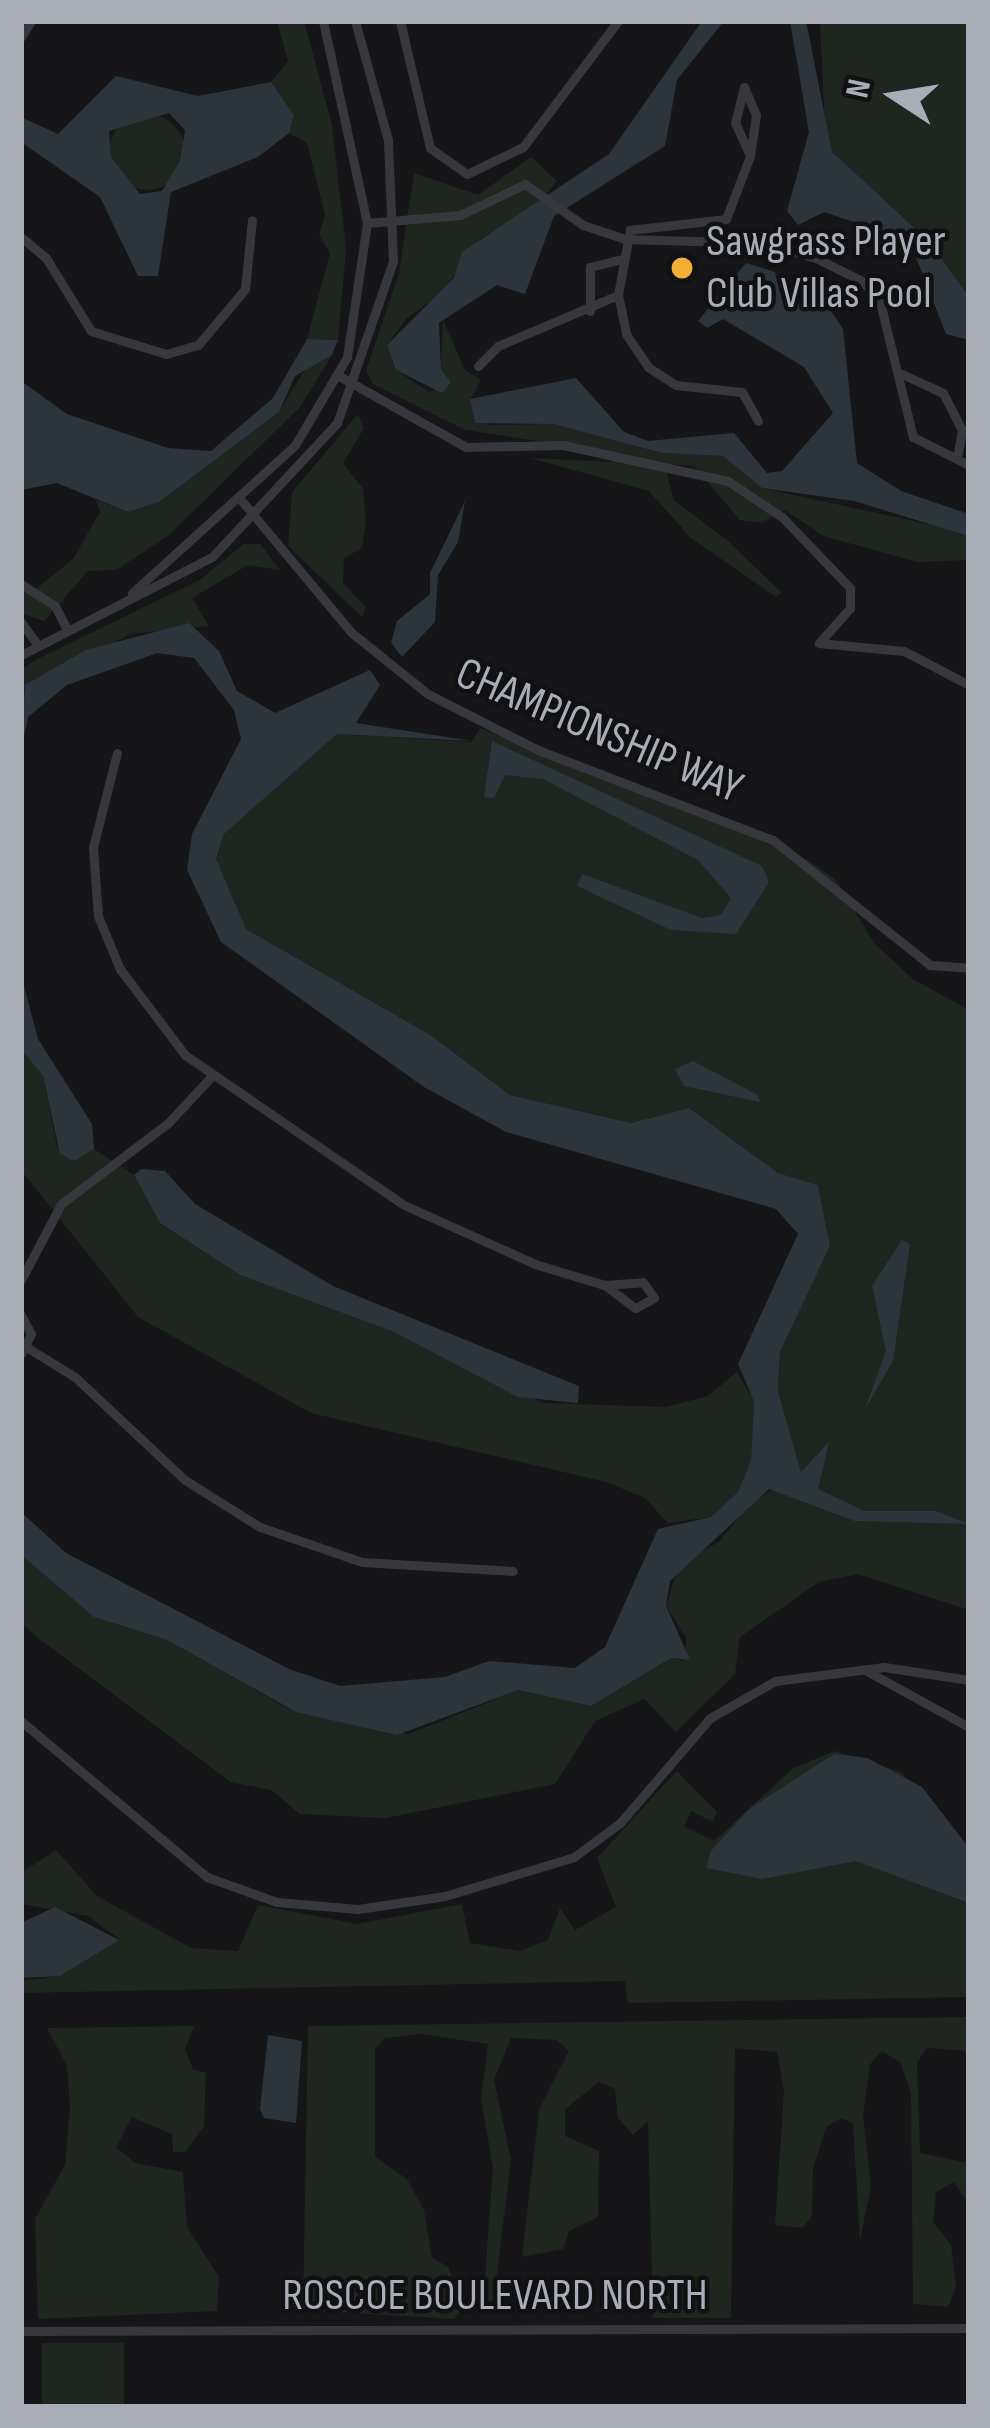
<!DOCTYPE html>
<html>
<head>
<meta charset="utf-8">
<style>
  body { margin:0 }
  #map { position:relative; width:990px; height:2428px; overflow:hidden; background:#161618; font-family:"Sofia Sans Condensed",sans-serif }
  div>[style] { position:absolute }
  .green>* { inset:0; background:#1e261f; transform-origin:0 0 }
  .round { border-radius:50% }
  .water>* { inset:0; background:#2c353c }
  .minor>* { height:9px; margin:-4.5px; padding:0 4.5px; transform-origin:4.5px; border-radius:4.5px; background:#37383d }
  .dots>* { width:33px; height:33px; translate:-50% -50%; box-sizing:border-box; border:6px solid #111113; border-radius:50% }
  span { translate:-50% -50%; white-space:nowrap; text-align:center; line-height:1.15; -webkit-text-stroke:9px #111113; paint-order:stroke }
  .poi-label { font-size:45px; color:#a8adb8 }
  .left { translate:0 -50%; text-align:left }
  .street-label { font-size:45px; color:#a8adb8 }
  .frame { position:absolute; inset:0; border:24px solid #a8adb8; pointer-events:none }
  .north { position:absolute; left:834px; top:36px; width:120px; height:120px; -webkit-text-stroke:9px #111113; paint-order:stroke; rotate:282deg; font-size:33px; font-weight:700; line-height:48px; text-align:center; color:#a8adb8 }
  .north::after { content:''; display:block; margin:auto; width:42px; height:54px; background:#a8adb8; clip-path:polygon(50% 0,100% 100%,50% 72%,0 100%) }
</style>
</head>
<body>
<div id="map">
  <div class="green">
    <div style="clip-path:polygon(277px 21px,304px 21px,332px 125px,346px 249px,338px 340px,307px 339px,330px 253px,319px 235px,325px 215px,307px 143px,289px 133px,294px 115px,271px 82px,288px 61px)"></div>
    <div style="clip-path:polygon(820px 21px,969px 21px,969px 297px,917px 229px,826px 148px)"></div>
    <div class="round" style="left:109px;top:114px;width:76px;height:76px"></div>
    <div style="clip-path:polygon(531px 157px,557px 181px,534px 209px,479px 239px,442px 293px,406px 319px,387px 345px,396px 370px,429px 392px,451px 382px,441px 369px,443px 320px,465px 370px,481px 380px,470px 400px,488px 425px,553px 424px,662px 453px,724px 456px,762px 488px,955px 530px,969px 536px,969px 560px,917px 562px,823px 536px,785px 510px,762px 523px,740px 520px,694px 466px,664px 464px,674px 500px,729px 542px,782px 593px,776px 597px,691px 538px,649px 491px,530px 458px,613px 462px,610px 452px,465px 430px,373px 384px,366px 371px,399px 273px,414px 173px,478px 195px)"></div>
    <div style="clip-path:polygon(332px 355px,300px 407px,169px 535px,116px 570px,88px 571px,44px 621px,21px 613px,21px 590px,30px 594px,73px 559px,100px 512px,96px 500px,128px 512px,159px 502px,279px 412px,310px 361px)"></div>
    <div style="clip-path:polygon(358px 414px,364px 428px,343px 463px,363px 489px,366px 522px,362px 548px,344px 558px,343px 583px,366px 607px,362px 617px,288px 546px,292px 492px)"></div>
    <div style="clip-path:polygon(243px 544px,260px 544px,280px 570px,248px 565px,192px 598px,209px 626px,131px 634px,21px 689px,21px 670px,35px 660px,200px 580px)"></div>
    <div style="clip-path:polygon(480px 728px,808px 860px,836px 880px,874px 943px,913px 979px,969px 1010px,969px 1610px,858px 1574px,819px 1582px,740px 1637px,735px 1674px,676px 1732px,644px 1699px,595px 1721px,555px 1784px,386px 1818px,300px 1814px,271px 1790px,231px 1782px,38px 1638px,21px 1622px,21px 1555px,94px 1617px,167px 1640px,289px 1709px,409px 1734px,518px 1690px,591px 1706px,671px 1658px,685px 1661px,686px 1637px,666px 1606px,680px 1562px,719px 1542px,749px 1504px,801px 1472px,778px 1391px,780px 1352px,830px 1246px,818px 1185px,778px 1173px,689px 1108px,631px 1123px,510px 1095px,432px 1036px,246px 929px,225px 891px,216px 859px,224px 834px,337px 734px,472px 742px)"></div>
    <div style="clip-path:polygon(21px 1049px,43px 1076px,57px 1146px,94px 1149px,134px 1175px,160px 1223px,240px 1275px,394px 1332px,543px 1403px,666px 1407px,708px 1396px,737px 1372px,754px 1400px,751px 1460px,738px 1492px,711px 1517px,668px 1523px,645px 1498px,606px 1482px,311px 1413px,138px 1317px,21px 1170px)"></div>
    <div style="clip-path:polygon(835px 1751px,901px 1772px,969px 1847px,969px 1997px,628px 2003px,625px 1981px,21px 1993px,21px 1981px,60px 1976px,119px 1939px,88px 1916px,21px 1904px,21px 1873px,56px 1850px,97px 1896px,191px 1948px,238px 1951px,258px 1905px,357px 1924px,462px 1904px,470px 1943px,520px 1951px,548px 1940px,560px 1908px,575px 1930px,616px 1907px,597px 1858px,677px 1771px,717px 1812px,713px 1822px,691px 1811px,684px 1826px,714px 1841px,793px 1768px)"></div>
    <div style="clip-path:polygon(969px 2017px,969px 2051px,927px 2048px,917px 2062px,920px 2153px,969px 2163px,969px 2205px,954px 2182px,936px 2192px,933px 2222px,951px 2245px,956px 2287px,948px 2307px,913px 2304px,911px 2093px,900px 2062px,882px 2051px,870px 2064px,863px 2117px,871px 2186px,860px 2241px,853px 2123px,841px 2118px,826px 2127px,813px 2169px,812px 2216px,803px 2228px,775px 2225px,784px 2092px,777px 2052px,735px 2048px,731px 2318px,653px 2318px,648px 2121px,633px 2135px,618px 2118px,615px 2089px,599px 2082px,565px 2109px,565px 2136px,599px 2151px,598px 2217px,569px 2231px,563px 2249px,522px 2257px,539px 2110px,569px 2051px,557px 2040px,511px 2038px,494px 2080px,511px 2160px,492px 2314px,484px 2292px,493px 2167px,481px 2099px,488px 2044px,421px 2034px,385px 2038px,375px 2049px,375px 2157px,407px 2179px,424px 2210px,432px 2257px,449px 2268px,461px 2311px,454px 2319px,303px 2310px,308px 2026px)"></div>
    <div style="clip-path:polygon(194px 2026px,185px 2049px,193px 2069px,206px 2073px,204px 2126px,185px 2152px,173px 2152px,172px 2134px,132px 2117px,116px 2147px,135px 2163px,183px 2172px,187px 2227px,219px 2277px,217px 2311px,38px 2319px,35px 2219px,65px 2165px,70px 2105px,67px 2066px,47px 2028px)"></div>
    <div style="left:42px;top:2343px;width:82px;height:64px"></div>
  </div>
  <div class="water">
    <div style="clip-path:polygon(702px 21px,724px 21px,677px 80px,665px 146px,554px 216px,525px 294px,497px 285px,439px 323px,441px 369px,451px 382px,442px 393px,396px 370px,387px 345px,454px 278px,462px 252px,609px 154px)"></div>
    <div style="clip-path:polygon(790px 21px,806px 21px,832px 152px,928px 240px,969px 297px,969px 340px,946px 334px,914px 252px,863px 225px,824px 212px,798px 225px,787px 211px,809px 132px)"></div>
    <div style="clip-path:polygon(evenodd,116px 76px,198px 96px,271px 82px,294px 115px,289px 133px,258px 157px,171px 192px,158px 276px,138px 276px,100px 197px,21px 142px,21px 117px,58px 134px,116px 76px,169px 113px,185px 130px,180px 161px,162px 191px,140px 194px,111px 157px,109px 131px,169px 113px)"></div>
    <div style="clip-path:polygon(746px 263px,775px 272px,780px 293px,829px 308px,843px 329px,857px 463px,901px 491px,969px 514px,969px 536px,854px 501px,762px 488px,723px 456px,662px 453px,553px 424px,475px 423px,470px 399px,576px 378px,624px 432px,648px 441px,734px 433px,767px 473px,782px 471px,833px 413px,804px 367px,723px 319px,707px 328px,698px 321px)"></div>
    <div style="clip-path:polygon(307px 339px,338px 340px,332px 355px,295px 376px,279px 412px,159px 502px,128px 512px,57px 483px,21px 490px,21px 381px,67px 414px,168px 448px,211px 451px,273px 398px)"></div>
    <div style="clip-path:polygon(465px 501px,458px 542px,438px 575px,435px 622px,402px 657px,391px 643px,397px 621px,430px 594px,430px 573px)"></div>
    <div style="clip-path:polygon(189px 623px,219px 651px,237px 691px,275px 713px,370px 670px,380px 685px,356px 723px,472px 741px,337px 734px,224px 834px,216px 859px,246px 929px,432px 1036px,510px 1095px,631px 1123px,689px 1108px,778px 1173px,818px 1185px,830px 1246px,780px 1352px,778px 1391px,801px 1472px,829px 1442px,818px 1489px,864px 1511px,936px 1511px,969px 1524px,855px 1521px,769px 1489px,670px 1581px,666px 1606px,690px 1660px,671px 1658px,591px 1706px,518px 1690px,397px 1735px,296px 1712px,167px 1640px,94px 1617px,21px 1555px,21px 1512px,66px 1553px,289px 1669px,340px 1686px,445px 1677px,489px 1661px,575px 1668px,605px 1647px,658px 1529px,711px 1517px,738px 1492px,751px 1460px,754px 1401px,738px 1364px,798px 1234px,776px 1209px,506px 1132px,424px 1087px,221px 942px,187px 870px,192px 834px,241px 739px,234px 710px,194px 658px,157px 653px,67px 685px,28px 717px,21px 751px,25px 685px,86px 650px)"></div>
    <div style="clip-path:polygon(492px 741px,762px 866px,769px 882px,736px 934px,671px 930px,577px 886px,582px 874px,702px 918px,721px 915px,731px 898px,698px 860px,543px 779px,505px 775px,494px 798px,484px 797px)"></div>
    <div style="clip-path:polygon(21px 975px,38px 1039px,92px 1124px,94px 1149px,74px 1161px,60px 1154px,43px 1076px,21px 1049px)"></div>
    <div style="clip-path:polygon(693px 1061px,758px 1095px,760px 1102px,684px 1086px,675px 1069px)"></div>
    <div style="clip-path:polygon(141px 1169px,165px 1171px,195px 1204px,333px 1286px,579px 1386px,578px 1403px,518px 1397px,394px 1332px,240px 1275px,160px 1223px,134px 1175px)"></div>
    <div style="clip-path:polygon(902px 1240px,910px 1244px,893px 1361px,864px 1411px,886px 1351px,872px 1286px)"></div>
    <div style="clip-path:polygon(834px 1754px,867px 1758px,922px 1787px,969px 1848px,969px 1903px,856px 1861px,762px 1879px,707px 1868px,710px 1852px,749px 1809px)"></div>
    <div style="clip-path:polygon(55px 1907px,119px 1940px,60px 1976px,21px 1978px,21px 1923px)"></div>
    <div style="clip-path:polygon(268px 2035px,302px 2041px,296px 2123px,264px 2118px,260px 2109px)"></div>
  </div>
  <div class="minor">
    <div style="left:400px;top:21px;width:130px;rotate:76.7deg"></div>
    <div style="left:430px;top:148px;width:45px;rotate:35.1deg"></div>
    <div style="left:467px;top:174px;width:62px;rotate:-25.7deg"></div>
    <div style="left:523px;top:147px;width:158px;rotate:-53deg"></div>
    <div style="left:21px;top:37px;width:19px;rotate:-58deg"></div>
    <div style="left:744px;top:87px;width:30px;rotate:67deg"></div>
    <div style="left:756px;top:115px;width:41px;rotate:98.3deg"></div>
    <div style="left:750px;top:156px;width:36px;rotate:-114deg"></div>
    <div style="left:735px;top:123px;width:37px;rotate:-76deg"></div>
    <div style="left:750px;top:156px;width:67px;rotate:110.9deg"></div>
    <div style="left:726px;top:219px;width:97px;rotate:173.5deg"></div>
    <div style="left:630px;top:230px;width:66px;rotate:100.5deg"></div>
    <div style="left:618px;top:295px;width:40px;rotate:78deg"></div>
    <div style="left:626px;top:334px;width:40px;rotate:56deg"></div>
    <div style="left:648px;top:367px;width:33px;rotate:33deg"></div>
    <div style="left:676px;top:385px;width:66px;rotate:6.1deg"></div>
    <div style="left:742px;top:392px;width:33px;rotate:61deg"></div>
    <div style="left:367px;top:223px;width:93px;rotate:-4.9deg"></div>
    <div style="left:460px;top:215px;width:72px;rotate:-25.5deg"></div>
    <div style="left:525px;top:184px;width:71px;rotate:35.3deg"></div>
    <div style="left:583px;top:225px;width:44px;rotate:18.4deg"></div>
    <div style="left:625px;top:239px;width:137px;rotate:1.7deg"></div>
    <div style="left:762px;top:243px;width:56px;rotate:15.5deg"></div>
    <div style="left:816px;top:258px;width:51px;rotate:26.6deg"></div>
    <div style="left:862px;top:281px;width:28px;rotate:49deg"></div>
    <div style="left:880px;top:302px;width:139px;rotate:76.3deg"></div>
    <div style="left:913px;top:437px;width:63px;rotate:26.6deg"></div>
    <div style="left:21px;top:237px;width:33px;rotate:40deg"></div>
    <div style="left:46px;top:258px;width:86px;rotate:58.3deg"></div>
    <div style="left:91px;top:331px;width:78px;rotate:17deg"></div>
    <div style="left:166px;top:354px;width:33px;rotate:-16deg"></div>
    <div style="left:198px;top:345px;width:73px;rotate:-50deg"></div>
    <div style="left:245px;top:289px;width:69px;rotate:-84.2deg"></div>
    <div style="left:590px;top:311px;width:44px;rotate:-90deg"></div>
    <div style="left:590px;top:267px;width:32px;rotate:-14deg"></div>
    <div style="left:478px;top:366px;width:28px;rotate:-45deg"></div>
    <div style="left:498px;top:346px;width:130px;rotate:-23deg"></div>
    <div style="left:902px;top:374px;width:45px;rotate:24.9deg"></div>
    <div style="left:943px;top:393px;width:42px;rotate:62.8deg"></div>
    <div style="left:962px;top:430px;width:23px;rotate:100deg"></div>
    <div style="left:339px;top:376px;width:145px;rotate:29.2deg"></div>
    <div style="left:466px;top:447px;width:97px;rotate:-1.2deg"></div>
    <div style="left:563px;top:445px;width:169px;rotate:12.3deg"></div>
    <div style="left:728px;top:481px;width:65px;rotate:33.7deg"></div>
    <div style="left:782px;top:517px;width:98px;rotate:46.2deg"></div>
    <div style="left:850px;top:588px;width:20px;rotate:90deg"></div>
    <div style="left:850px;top:608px;width:47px;rotate:131.5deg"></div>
    <div style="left:819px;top:643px;width:85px;rotate:5.4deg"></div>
    <div style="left:904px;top:651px;width:73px;rotate:27.6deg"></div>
    <div style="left:241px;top:500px;width:173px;rotate:50.2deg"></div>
    <div style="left:352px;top:633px;width:97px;rotate:38.8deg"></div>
    <div style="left:428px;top:694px;width:123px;rotate:27deg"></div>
    <div style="left:538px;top:750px;width:252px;rotate:21deg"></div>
    <div style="left:773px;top:840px;width:201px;rotate:38.5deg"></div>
    <div style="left:930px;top:965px;width:39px;rotate:4deg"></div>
    <div style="left:21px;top:584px;width:40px;rotate:32.9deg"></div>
    <div style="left:55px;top:606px;width:25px;rotate:63deg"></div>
    <div style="left:132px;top:593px;width:220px;rotate:-42.2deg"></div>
    <div style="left:295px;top:445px;width:102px;rotate:-59.4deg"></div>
    <div style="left:347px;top:357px;width:135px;rotate:-81.5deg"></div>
    <div style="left:367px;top:223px;width:207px;rotate:-102.3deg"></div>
    <div style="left:21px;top:622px;width:27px;rotate:54deg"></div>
    <div style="left:21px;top:655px;width:215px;rotate:-27.2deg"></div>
    <div style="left:212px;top:557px;width:183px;rotate:-47deg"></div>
    <div style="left:337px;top:423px;width:171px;rotate:-70.9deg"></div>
    <div style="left:393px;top:261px;width:121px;rotate:-92.4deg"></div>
    <div style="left:388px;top:140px;width:123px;rotate:-105.5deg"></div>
    <div style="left:117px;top:753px;width:97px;rotate:104.3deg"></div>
    <div style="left:93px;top:847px;width:69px;rotate:85.9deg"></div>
    <div style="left:98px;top:916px;width:57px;rotate:67.5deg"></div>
    <div style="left:120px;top:969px;width:108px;rotate:52.9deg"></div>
    <div style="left:185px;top:1055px;width:265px;rotate:34.4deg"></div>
    <div style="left:404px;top:1205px;width:144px;rotate:24.2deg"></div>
    <div style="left:535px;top:1264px;width:72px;rotate:16.9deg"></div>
    <div style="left:604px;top:1285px;width:39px;rotate:-4deg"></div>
    <div style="left:643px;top:1282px;width:19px;rotate:55deg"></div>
    <div style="left:654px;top:1298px;width:21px;rotate:152deg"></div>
    <div style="left:635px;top:1308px;width:39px;rotate:-143deg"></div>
    <div style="left:21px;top:1280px;width:86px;rotate:-62.2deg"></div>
    <div style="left:61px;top:1204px;width:134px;rotate:-37.1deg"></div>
    <div style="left:168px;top:1123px;width:62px;rotate:-47deg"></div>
    <div style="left:21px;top:1315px;width:21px;rotate:62deg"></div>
    <div style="left:31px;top:1334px;width:22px;rotate:117deg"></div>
    <div style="left:28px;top:1348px;width:55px;rotate:31.7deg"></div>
    <div style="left:75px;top:1377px;width:151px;rotate:43.1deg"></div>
    <div style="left:185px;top:1480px;width:89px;rotate:32.1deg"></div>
    <div style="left:260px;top:1527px;width:108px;rotate:18.9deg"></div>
    <div style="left:362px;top:1562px;width:151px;rotate:3.4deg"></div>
    <div style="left:867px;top:1671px;width:116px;rotate:28.8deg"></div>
    <div style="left:21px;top:1721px;width:243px;rotate:40deg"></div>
    <div style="left:207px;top:1877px;width:74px;rotate:19.7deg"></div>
    <div style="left:277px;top:1902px;width:81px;rotate:4.9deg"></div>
    <div style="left:358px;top:1909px;width:88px;rotate:-8.5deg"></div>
    <div style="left:445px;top:1896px;width:135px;rotate:-16.8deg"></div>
    <div style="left:574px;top:1857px;width:57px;rotate:-36.5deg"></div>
    <div style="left:620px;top:1823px;width:138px;rotate:-49.4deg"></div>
    <div style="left:710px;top:1718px;width:75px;rotate:-29.6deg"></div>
    <div style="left:775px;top:1681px;width:110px;rotate:-7.3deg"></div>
    <div style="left:884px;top:1667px;width:86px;rotate:8.7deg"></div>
    <div style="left:21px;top:2331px;width:948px;rotate:-0.18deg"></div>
  </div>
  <div class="dots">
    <div style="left:682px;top:268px;background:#f2b134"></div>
  </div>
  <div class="poi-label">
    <span class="left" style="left:706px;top:268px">Sawgrass Player<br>Club Villas Pool</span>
  </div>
  <div class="street-label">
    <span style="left:599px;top:731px;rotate:23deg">CHAMPIONSHIP WAY</span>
    <span style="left:495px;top:2296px">ROSCOE BOULEVARD NORTH</span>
  </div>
  <div class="frame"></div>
  <div class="north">N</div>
</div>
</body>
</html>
